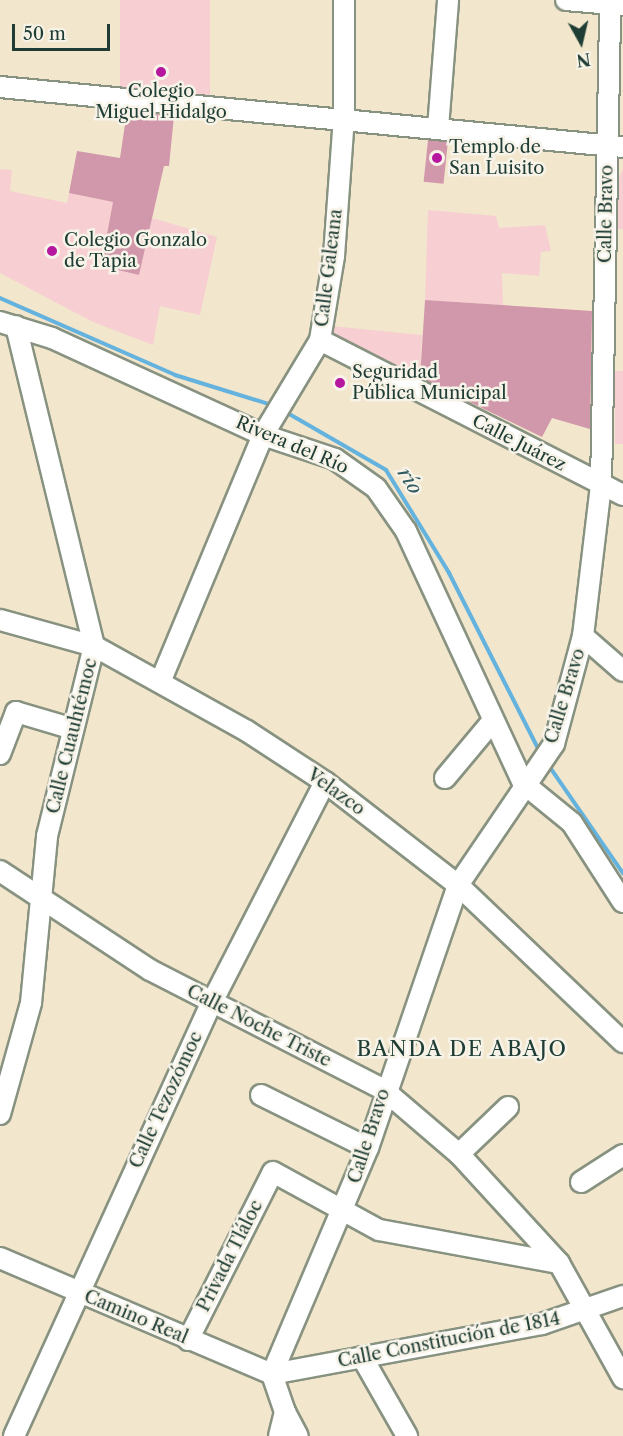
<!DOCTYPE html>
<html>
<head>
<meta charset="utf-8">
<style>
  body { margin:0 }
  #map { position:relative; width:623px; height:1436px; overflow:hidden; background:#f2e6cd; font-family:"Libre Caslon Text",serif }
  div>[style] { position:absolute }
  .built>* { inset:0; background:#f7cfd2; transform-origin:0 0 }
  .stream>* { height:4px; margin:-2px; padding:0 2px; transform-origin:2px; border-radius:2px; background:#64b2de }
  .building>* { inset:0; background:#d197ab; transform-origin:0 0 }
  .roads { filter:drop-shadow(2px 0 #889280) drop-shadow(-2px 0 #889280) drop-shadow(0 2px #889280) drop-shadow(0 -2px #889280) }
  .minor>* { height:20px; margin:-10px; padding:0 10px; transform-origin:10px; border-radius:10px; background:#fff }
  .dots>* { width:16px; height:16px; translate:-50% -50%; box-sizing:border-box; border:3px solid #f7f3e8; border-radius:50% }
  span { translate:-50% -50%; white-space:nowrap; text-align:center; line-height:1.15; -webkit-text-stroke:5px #f7f3e8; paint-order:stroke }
  .poi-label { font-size:18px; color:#1f3d34 }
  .left { translate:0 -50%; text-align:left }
  .street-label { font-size:18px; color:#1f3d34 }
  .water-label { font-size:20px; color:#305a5e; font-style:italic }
  .quarter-label { font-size:21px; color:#1f3d34; letter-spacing:1.5px }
  .north { position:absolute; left:551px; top:12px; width:60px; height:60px; -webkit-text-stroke:4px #f7f3e8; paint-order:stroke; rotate:172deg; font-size:16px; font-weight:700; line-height:24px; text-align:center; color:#1f3d34 }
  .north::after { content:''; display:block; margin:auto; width:21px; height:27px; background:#1f3d34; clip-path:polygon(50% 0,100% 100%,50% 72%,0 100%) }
  .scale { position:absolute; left:12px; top:24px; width:98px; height:27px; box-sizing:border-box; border:3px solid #1f3d34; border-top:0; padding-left:8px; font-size:18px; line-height:21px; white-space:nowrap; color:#1f3d34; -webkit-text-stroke:4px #f7f3e8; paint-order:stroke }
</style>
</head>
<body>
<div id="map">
  <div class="built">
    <div style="left:120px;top:0;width:90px;height:95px"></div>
    <div style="clip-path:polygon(0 169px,12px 170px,10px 191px,67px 203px,69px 193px,113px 202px,101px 266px,139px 275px,152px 218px,217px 237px,200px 315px,160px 306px,153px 345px,93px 322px,0 273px)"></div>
    <div style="clip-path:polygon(623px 169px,623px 229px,615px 229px,613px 190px)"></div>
    <div style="clip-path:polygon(428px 210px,496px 216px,499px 228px,545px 225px,551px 251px,541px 252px,539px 276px,502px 273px,503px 305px,425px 300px)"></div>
    <div style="clip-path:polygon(331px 326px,422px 335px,419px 388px,328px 341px)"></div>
    <div style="left:623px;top:371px;width:73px;height:8px;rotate:90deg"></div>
  </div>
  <div class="stream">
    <div style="left:0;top:298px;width:191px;rotate:23.7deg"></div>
    <div style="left:175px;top:375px;width:105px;rotate:17.2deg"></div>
    <div style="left:284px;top:411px;width:118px;rotate:30deg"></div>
    <div style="left:386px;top:470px;width:121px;rotate:58.5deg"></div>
    <div style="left:449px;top:573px;width:201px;rotate:63.1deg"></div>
    <div style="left:547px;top:763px;width:134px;rotate:55.4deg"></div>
  </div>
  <div class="building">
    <div style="clip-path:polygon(127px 111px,174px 116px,169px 166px,164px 166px,139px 275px,101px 266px,113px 202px,69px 193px,77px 151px,120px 158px)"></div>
    <div style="left:428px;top:140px;width:20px;height:42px;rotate:6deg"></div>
    <div style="clip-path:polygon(425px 300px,592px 311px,590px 429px,552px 418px,542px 437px,420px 378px)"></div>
  </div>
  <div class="roads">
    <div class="minor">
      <div style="left:566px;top:0;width:57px;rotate:5deg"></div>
      <div style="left:0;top:87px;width:626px;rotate:5.5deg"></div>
      <div style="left:438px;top:128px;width:128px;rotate:-85.5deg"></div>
      <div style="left:0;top:322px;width:54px;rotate:17.1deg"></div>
      <div style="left:52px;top:338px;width:232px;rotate:24.7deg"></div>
      <div style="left:263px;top:435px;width:76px;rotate:18.4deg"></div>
      <div style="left:335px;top:459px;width:50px;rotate:35.3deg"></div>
      <div style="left:376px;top:488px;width:52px;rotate:55.1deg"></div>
      <div style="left:406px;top:531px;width:278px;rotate:65.1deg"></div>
      <div style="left:523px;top:783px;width:63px;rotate:39.2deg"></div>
      <div style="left:572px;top:823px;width:94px;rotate:57.2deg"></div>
      <div style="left:320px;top:340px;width:340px;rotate:27.1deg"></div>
      <div style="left:0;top:620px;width:98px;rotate:15.5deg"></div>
      <div style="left:94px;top:646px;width:175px;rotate:29.1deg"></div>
      <div style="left:247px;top:731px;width:93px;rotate:33.2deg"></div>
      <div style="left:325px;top:782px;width:168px;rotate:37.8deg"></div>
      <div style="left:458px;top:885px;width:228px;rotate:43.6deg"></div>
      <div style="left:583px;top:636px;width:53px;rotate:41.2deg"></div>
      <div style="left:161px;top:680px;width:265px;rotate:-67.4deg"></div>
      <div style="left:263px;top:435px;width:111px;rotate:-59deg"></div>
      <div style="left:320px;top:340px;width:85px;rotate:-80.5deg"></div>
      <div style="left:334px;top:256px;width:139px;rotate:-85.9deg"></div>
      <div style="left:344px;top:117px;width:117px;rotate:-90deg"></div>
      <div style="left:0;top:754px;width:45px;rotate:-69.1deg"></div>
      <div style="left:16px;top:712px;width:56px;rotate:16.5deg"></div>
      <div style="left:445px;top:778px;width:72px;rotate:-50.1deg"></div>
      <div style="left:0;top:871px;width:180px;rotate:33.4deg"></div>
      <div style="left:150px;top:970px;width:263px;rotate:27.1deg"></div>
      <div style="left:384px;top:1090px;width:99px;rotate:40.5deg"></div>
      <div style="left:459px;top:1154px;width:148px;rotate:47.5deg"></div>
      <div style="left:559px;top:1263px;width:132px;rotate:60.9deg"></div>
      <div style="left:261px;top:1095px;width:119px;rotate:26.4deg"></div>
      <div style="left:0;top:1114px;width:115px;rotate:-74.4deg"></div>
      <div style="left:31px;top:1003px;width:168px;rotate:-84.5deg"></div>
      <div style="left:47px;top:836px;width:196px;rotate:-76.1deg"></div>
      <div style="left:94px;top:646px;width:329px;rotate:-103.7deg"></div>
      <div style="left:459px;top:1154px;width:68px;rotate:-43.8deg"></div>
      <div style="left:581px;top:1182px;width:50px;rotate:-32.7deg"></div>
      <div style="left:0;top:1258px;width:296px;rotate:23.1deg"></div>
      <div style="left:188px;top:1340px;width:188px;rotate:-63.2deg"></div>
      <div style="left:273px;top:1172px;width:121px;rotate:28.7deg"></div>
      <div style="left:379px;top:1230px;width:183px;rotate:10.4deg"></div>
      <div style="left:362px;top:1357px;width:91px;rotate:60.3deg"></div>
      <div style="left:272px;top:1374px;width:275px;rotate:-10.5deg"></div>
      <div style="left:542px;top:1324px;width:86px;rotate:-19.1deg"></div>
      <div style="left:285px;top:1412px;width:27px;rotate:62deg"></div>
      <div style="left:14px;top:1436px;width:477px;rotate:-65.5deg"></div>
      <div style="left:212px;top:1002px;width:247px;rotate:-62.8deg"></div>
      <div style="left:279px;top:1436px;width:25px;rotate:-76deg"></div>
      <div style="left:285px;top:1412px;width:40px;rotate:-108.9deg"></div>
      <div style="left:272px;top:1374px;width:246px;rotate:-67deg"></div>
      <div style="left:368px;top:1148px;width:278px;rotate:-71.1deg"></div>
      <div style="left:458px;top:885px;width:171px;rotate:-55.8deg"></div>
      <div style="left:554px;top:744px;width:112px;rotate:-75deg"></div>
      <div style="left:583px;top:636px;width:152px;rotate:-83.2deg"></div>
      <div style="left:601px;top:485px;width:485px;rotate:-88.9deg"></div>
    </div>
  </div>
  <div class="dots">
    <div style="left:161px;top:72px;background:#b5179e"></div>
    <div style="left:437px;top:158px;background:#b5179e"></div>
    <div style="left:52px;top:251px;background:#b5179e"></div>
    <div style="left:340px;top:383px;background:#b5179e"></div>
  </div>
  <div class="poi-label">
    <span style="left:161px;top:102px">Colegio<br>Miguel Hidalgo</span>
    <span class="left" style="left:449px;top:158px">Templo de<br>San Luisito</span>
    <span class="left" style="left:64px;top:251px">Colegio Gonzalo<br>de Tapia</span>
    <span class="left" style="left:352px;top:383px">Seguridad<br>Pública Municipal</span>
  </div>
  <div class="street-label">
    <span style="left:606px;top:214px;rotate:-89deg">Calle Bravo</span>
    <span style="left:329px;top:268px;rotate:-83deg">Calle Galeana</span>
    <span style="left:519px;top:443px;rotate:27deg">Calle Juárez</span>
    <span style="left:292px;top:445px;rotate:23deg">Rivera del Río</span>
    <span style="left:565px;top:696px;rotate:-73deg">Calle Bravo</span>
    <span style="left:72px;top:736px;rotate:-76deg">Calle Cuauhtémoc</span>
    <span style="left:336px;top:792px;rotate:36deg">Velazco</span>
    <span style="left:259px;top:1026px;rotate:27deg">Calle Noche Triste</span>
    <span style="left:166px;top:1100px;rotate:-65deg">Calle Tezozómoc</span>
    <span style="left:369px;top:1136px;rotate:-72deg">Calle Bravo</span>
    <span style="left:230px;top:1256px;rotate:-63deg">Privada Tláloc</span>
    <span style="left:136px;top:1317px;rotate:23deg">Camino Real</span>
    <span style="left:449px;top:1340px;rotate:-11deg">Calle Constitución de 1814</span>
  </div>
  <div class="water-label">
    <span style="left:410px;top:481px;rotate:58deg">río</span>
  </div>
  <div class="quarter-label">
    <span style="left:462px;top:1049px">BANDA DE ABAJO</span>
  </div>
  <div class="north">N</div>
  <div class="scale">50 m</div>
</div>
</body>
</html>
